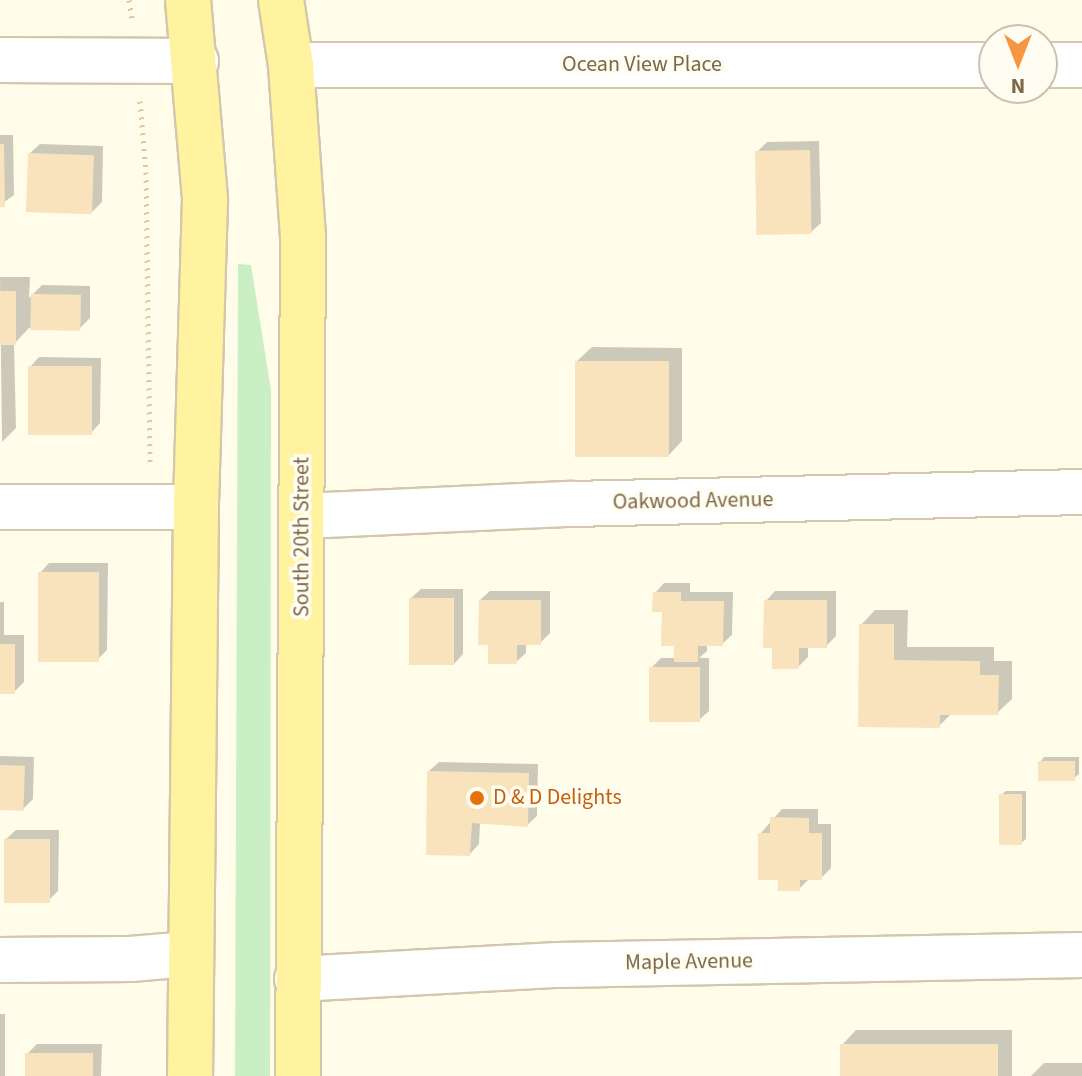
<!DOCTYPE html>
<html>
<head>
<meta charset="utf-8">
<style>
  body { margin:0 }
  #map { position:relative; width:1082px; height:1076px; overflow:hidden; background:#fffce9; font-family:"Source Sans 3",sans-serif }
  div>[style] { position:absolute }
  .green>* { inset:0; background:#cbefc4 }
  .shadow>* { inset:0; background:#0003; transform-origin:0 0 }
  .building>* { inset:0; background:#f8e3bd; transform-origin:0 0 }
  .path>* { height:5px; margin-top:-2.5px; transform-origin:0; background:repeating-linear-gradient(90deg,#dec79f 0 2px,transparent 0 8px) }
  .roads { filter:drop-shadow(2px 0 #d3c7ac) drop-shadow(-2px 0 #d3c7ac) drop-shadow(0 2px #d3c7ac) drop-shadow(0 -2px #d3c7ac) }
  .street>* { height:44px; margin:-22px; padding:0 22px; transform-origin:22px; border-radius:22px; background:#fff }
  .primary>* { height:44px; margin:-22px; padding:0 22px; transform-origin:22px; border-radius:22px; background:#fff3a0 }
  .dots>* { width:22px; height:22px; translate:-50% -50%; box-sizing:border-box; border:4px solid #fffdf2; border-radius:50% }
  span { translate:-50% -50%; white-space:nowrap; text-align:center; line-height:1.15; -webkit-text-stroke:7px #fffdf2; paint-order:stroke }
  .street-label { font-size:22px; color:#7d6848 }
  .food-label { font-size:22px; color:#c56008 }
  .left { translate:0 -50%; text-align:left }
  .north { position:absolute; left:978px; top:24px; width:80px; height:80px; box-sizing:border-box; background:#fffdf2; border:2px solid #cbc1ae; border-radius:50%; rotate:180deg; font-size:22px; font-weight:700; line-height:32px; text-align:center; color:#7d6848 }
  .north::after { content:''; display:block; margin:auto; width:28px; height:36px; background:#f69641; clip-path:polygon(50% 0,100% 100%,50% 72%,0 100%) }
</style>
</head>
<body>
<div id="map">
  <div class="green">
    <div style="clip-path:polygon(238px 264px,251px 265px,271px 390px,270px 1076px,235px 1076px)"></div>
  </div>
  <div class="shadow">
    <div style="clip-path:polygon(0 135px,13px 135px,14px 195px,0 205px)"></div>
    <div style="clip-path:polygon(819px 141px,821px 223px,811px 232px,757px 152px,767px 142px)"></div>
    <div style="clip-path:polygon(40px 144px,103px 146px,102px 202px,92px 212px,30px 153px)"></div>
    <div style="clip-path:polygon(0 277px,30px 277px,29px 298px,42px 285px,90px 286px,90px 318px,80px 328px,29px 328px,14px 344px,16px 428px,2px 442px)"></div>
    <div style="clip-path:polygon(592px 347px,682px 348px,682px 441px,668px 456px,577px 361px)"></div>
    <div style="clip-path:polygon(39px 357px,101px 358px,100px 423px,91px 433px,30px 367px)"></div>
    <div style="clip-path:polygon(49px 563px,108px 563px,107px 650px,97px 660px,40px 573px)"></div>
    <div style="clip-path:polygon(664px 583px,690px 583px,690px 592px,733px 592px,732px 635px,722px 644px,707px 644px,707px 651px,699px 658px,709px 658px,709px 711px,699px 720px,651px 668px,661px 658px,676px 658px,676px 644px,655px 593px)"></div>
    <div style="clip-path:polygon(421px 589px,463px 589px,463px 654px,454px 664px,411px 598px)"></div>
    <div style="clip-path:polygon(490px 591px,550px 591px,550px 633px,540px 643px,526px 643px,526px 653px,516px 662px,490px 643px,480px 600px)"></div>
    <div style="clip-path:polygon(775px 591px,836px 591px,836px 636px,826px 646px,808px 646px,808px 657px,798px 667px,774px 646px,766px 601px)"></div>
    <div style="clip-path:polygon(0 602px,4px 602px,4px 635px,24px 635px,24px 682px,14px 692px,0 692px)"></div>
    <div style="clip-path:polygon(875px 610px,908px 610px,907px 647px,994px 647px,994px 661px,1012px 661px,1012px 699px,997px 713px,952px 713px,939px 726px,861px 625px)"></div>
    <div style="clip-path:polygon(0 756px,34px 757px,33px 799px,23px 809px,0 808px)"></div>
    <div style="clip-path:polygon(1044px 757px,1079px 757px,1079px 774px,1074px 778px,1040px 762px)"></div>
    <div style="clip-path:polygon(439px 762px,538px 764px,537px 816px,527px 825px,480px 822px,479px 844px,470px 854px,429px 771px)"></div>
    <div style="clip-path:polygon(1006px 791px,1026px 791px,1026px 839px,1021px 843px,1001px 795px)"></div>
    <div style="clip-path:polygon(782px 809px,818px 809px,818px 824px,831px 824px,831px 868px,821px 878px,809px 879px,799px 889px,780px 878px,760px 834px)"></div>
    <div style="clip-path:polygon(16px 830px,59px 830px,58px 891px,48px 901px,6px 839px)"></div>
    <div style="left:0;top:1014px;width:5px;height:62px"></div>
    <div style="clip-path:polygon(856px 1030px,1012px 1030px,1012px 1076px,842px 1076px,842px 1045px)"></div>
    <div style="clip-path:polygon(37px 1044px,102px 1044px,101px 1076px,27px 1076px,27px 1054px)"></div>
    <div style="clip-path:polygon(1044px 1063px,1082px 1063px,1082px 1076px,1031px 1076px)"></div>
  </div>
  <div class="building">
    <div style="clip-path:polygon(0 144px,4px 144px,5px 207px,0 207px)"></div>
    <div style="left:810px;top:150px;width:84px;height:55px;rotate:89deg"></div>
    <div style="left:28px;top:153px;width:66px;height:59px;rotate:2deg"></div>
    <div style="left:0;top:291px;width:16px;height:54px"></div>
    <div style="left:31px;top:294px;width:50px;height:36px;rotate:1deg"></div>
    <div style="left:575px;top:361px;width:94px;height:96px"></div>
    <div style="left:28px;top:366px;width:64px;height:69px"></div>
    <div style="left:38px;top:572px;width:61px;height:90px"></div>
    <div style="clip-path:polygon(653px 592px,681px 592px,681px 601px,724px 601px,723px 646px,698px 646px,698px 662px,674px 662px,674px 646px,661px 646px,662px 612px,652px 612px)"></div>
    <div style="left:409px;top:598px;width:45px;height:67px"></div>
    <div style="clip-path:polygon(479px 600px,541px 600px,541px 645px,517px 645px,517px 664px,488px 664px,488px 645px,478px 645px)"></div>
    <div style="clip-path:polygon(764px 600px,827px 600px,827px 648px,799px 648px,799px 669px,772px 669px,772px 648px,763px 648px)"></div>
    <div style="clip-path:polygon(859px 624px,894px 624px,894px 660px,980px 661px,980px 675px,999px 675px,998px 715px,940px 715px,940px 728px,858px 727px)"></div>
    <div style="left:0;top:644px;width:15px;height:50px"></div>
    <div style="left:649px;top:667px;width:51px;height:55px"></div>
    <div style="left:1038px;top:761px;width:37px;height:20px"></div>
    <div style="left:0;top:765px;width:25px;height:45px;rotate:2deg"></div>
    <div style="clip-path:polygon(427px 771px,529px 773px,528px 827px,472px 823px,470px 856px,426px 855px)"></div>
    <div style="left:999px;top:794px;width:23px;height:51px"></div>
    <div style="clip-path:polygon(770px 817px,809px 818px,809px 833px,822px 833px,822px 880px,800px 880px,800px 891px,778px 891px,778px 880px,758px 880px,758px 833px,770px 833px)"></div>
    <div style="left:4px;top:839px;width:46px;height:64px"></div>
    <div style="left:840px;top:1044px;width:158px;height:32px"></div>
    <div style="left:25px;top:1053px;width:68px;height:23px"></div>
  </div>
  <div class="path">
    <div style="left:129px;top:0;width:20px;rotate:81deg"></div>
    <div style="left:140px;top:101px;width:71px;rotate:85.2deg"></div>
    <div style="left:146px;top:172px;width:295px;rotate:89.2deg"></div>
  </div>
  <div class="roads">
    <div class="street">
      <div style="left:0;top:60px;width:196px;rotate:0.3deg"></div>
      <div style="left:291px;top:65px;width:703px"></div>
      <div style="left:1042px;top:65px;width:40px"></div>
      <div style="left:0;top:507px;width:196px"></div>
      <div style="left:303px;top:516px;width:269px;rotate:-2.6deg"></div>
      <div style="left:572px;top:504px;width:510px;rotate:-1.35deg"></div>
      <div style="left:0;top:960px;width:130px;rotate:-0.4deg"></div>
      <div style="left:130px;top:959px;width:60px;rotate:-4.8deg"></div>
      <div style="left:297px;top:979px;width:261px;rotate:-3.1deg"></div>
      <div style="left:558px;top:965px;width:524px;rotate:-1.09deg"></div>
    </div>
    <div class="primary">
      <div style="left:188px;top:0;width:201px;rotate:85.1deg"></div>
      <div style="left:205px;top:200px;width:307px;rotate:91.7deg"></div>
      <div style="left:196px;top:507px;width:569px;rotate:90.6deg"></div>
      <div style="left:281px;top:0;width:66px;rotate:81.3deg"></div>
      <div style="left:291px;top:65px;width:171px;rotate:86deg"></div>
      <div style="left:303px;top:236px;width:840px;rotate:90.34deg"></div>
    </div>
  </div>
  <div class="dots">
    <div style="left:477px;top:798px;background:#e8710a"></div>
  </div>
  <div class="street-label">
    <span style="left:642px;top:65px">Ocean View Place</span>
    <span style="left:693px;top:501px;rotate:-1deg">Oakwood Avenue</span>
    <span style="left:302px;top:537px;rotate:-90deg">South 20th Street</span>
    <span style="left:689px;top:962px;rotate:-1deg">Maple Avenue</span>
  </div>
  <div class="food-label">
    <span class="left" style="left:493px;top:798px">D &amp; D Delights</span>
  </div>
  <div class="north">N</div>
</div>
</body>
</html>
